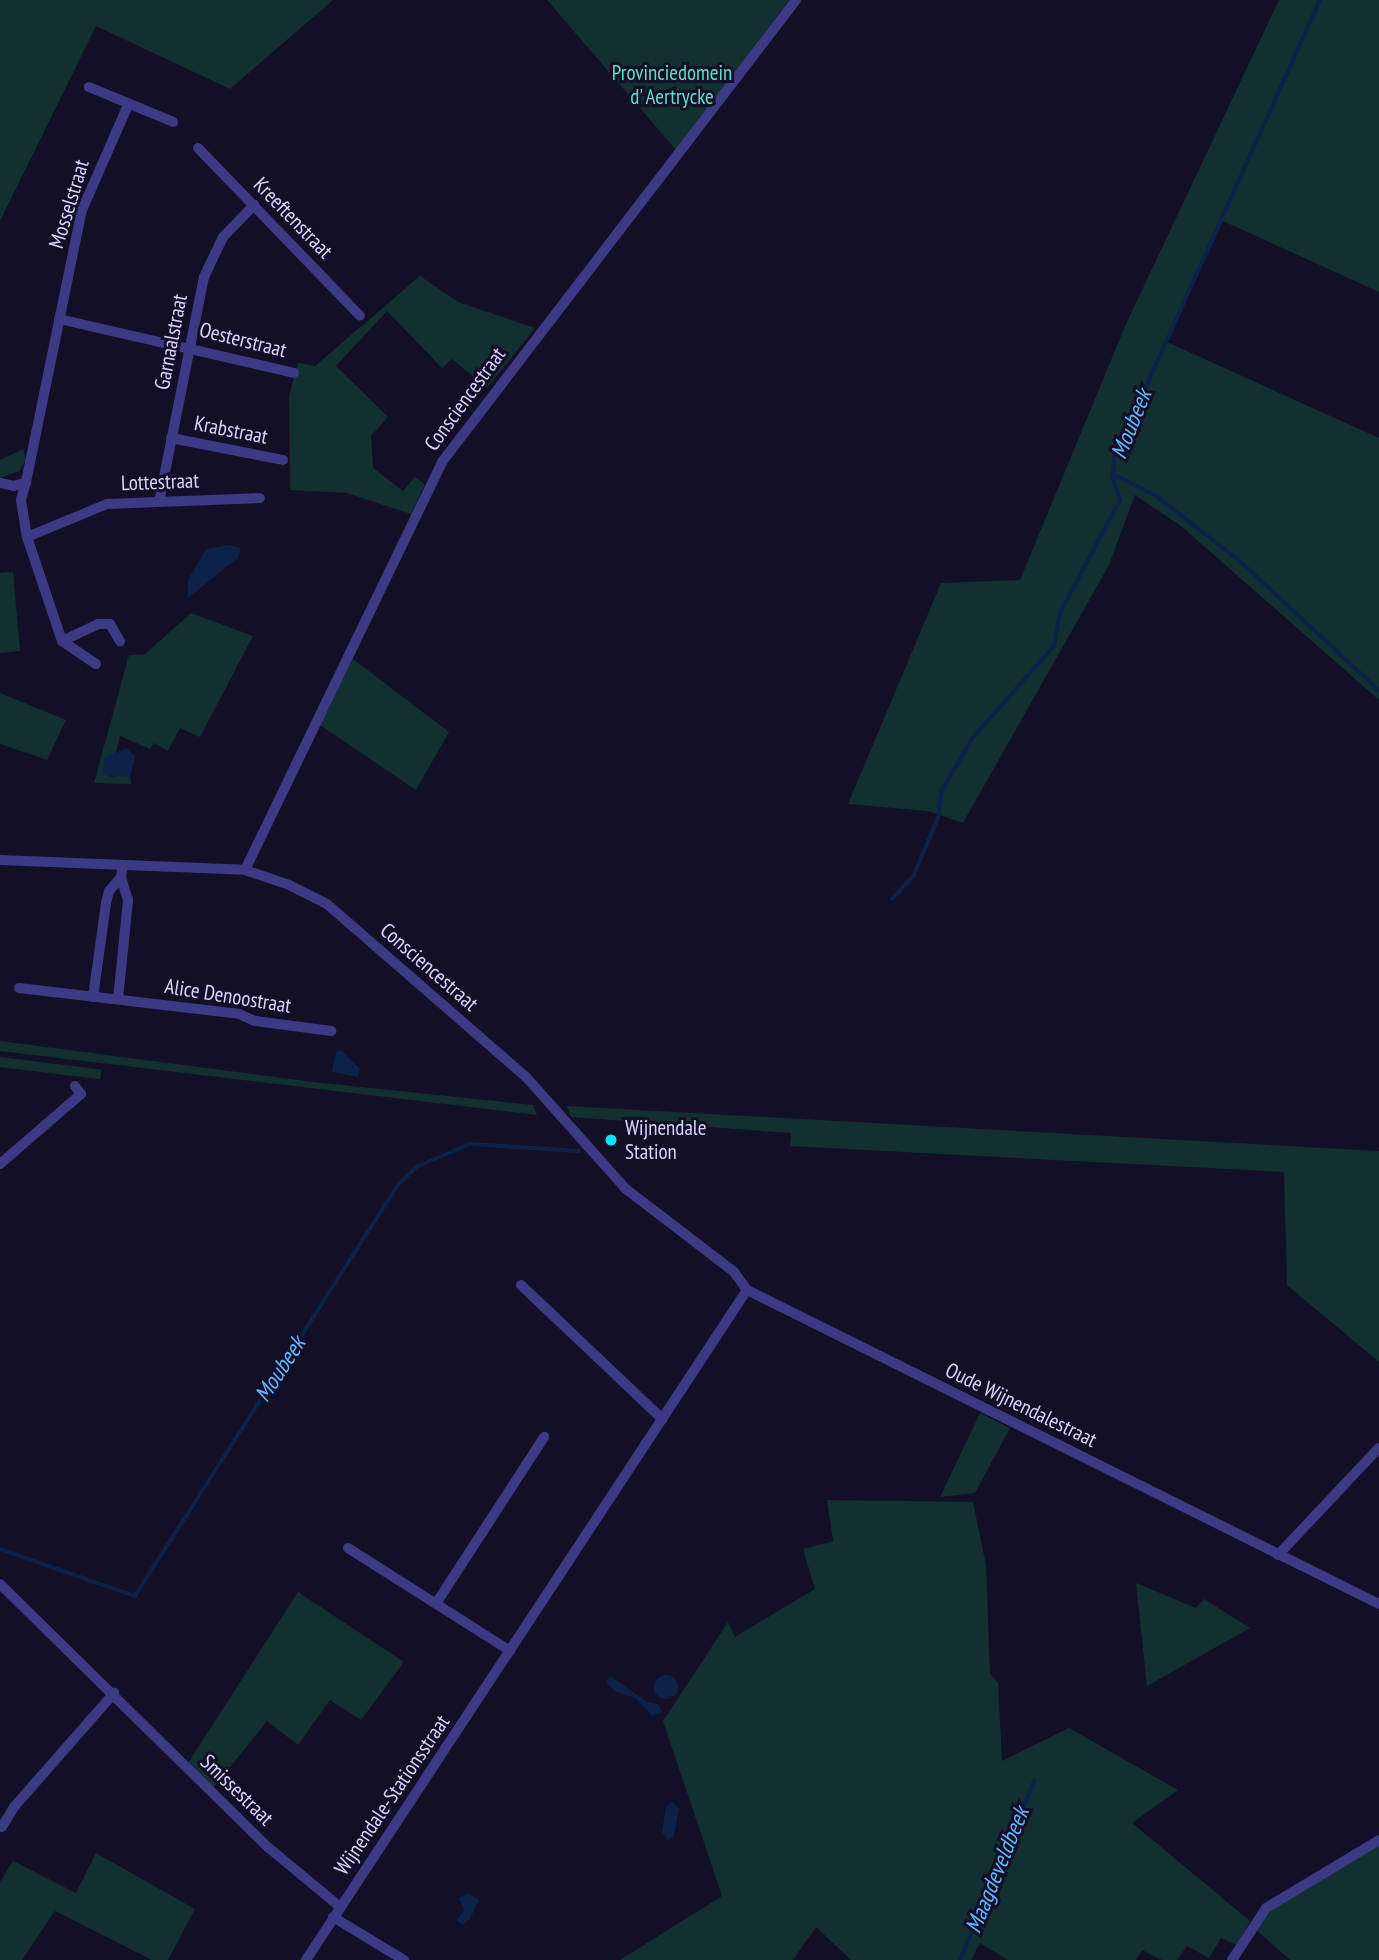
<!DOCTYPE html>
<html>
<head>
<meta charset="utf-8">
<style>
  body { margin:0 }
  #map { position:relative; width:1379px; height:1960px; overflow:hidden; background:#130f26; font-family:"PT Sans Narrow",sans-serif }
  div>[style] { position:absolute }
  .green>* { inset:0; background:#12302f; transform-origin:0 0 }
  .water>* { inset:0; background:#0c2248 }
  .round { border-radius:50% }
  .stream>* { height:3.5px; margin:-1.75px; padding:0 1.75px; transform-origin:1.75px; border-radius:1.75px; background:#0c2248 }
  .minor>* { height:10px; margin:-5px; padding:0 5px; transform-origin:5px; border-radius:5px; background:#3d3a85 }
  .dots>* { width:19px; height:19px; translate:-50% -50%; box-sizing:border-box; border:4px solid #130f26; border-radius:50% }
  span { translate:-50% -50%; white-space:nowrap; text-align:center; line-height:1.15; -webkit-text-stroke:6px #130f26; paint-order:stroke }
  .park-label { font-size:21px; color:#5fe0c0 }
  .street-label { font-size:21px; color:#d9d4ff }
  .poi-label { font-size:21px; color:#d9d4ff }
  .left { translate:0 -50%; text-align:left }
  .water-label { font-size:23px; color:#62b6ff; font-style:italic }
</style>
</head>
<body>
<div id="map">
  <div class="green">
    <div style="clip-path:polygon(0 0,333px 0,230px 89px,96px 26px,0 221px)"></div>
    <div style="clip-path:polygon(547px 0,789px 0,676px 150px)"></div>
    <div style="clip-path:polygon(1279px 0,1379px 0,1379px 292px,1223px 221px,1167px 342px,1379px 438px,1379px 700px,1181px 526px,1135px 495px,1109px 565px,963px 823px,928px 811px,848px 804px,941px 583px,1020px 580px,1126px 324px)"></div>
    <div style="clip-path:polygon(420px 276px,458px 302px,535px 328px,487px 388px,452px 359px,442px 368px,387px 311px,336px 366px,388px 417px,371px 436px,373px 468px,403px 491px,415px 477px,425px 484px,411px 514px,347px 493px,290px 490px,289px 396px,298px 363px,315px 366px)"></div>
    <div style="clip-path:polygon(23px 449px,26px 460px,19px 471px,0 478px,0 460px)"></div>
    <div style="clip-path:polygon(13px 572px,20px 651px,0 653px,0 573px)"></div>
    <div style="clip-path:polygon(191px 613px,253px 636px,200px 737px,180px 728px,168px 751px,154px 743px,150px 749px,120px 736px,109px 777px,130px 775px,131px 784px,94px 783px,129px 655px,145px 654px)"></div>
    <div style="clip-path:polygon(353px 659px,449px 732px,416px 790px,320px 725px)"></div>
    <div style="clip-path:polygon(0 693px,66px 720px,47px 760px,0 744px)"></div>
    <div style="clip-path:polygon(0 1041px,313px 1082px,533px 1105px,537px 1115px,0 1051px)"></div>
    <div style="left:0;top:1057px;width:102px;height:10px;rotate:7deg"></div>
    <div style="clip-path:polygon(567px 1106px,1379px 1151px,1379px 1362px,1287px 1285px,1284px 1172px,790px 1146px,791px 1133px,571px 1117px)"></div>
    <div style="clip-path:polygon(980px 1413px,1010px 1428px,975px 1493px,940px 1497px)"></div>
    <div style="clip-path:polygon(827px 1500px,973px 1502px,986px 1565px,990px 1674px,998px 1683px,1002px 1761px,1069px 1728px,1178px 1790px,1132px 1823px,1250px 1921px,1237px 1945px,1221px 1938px,1209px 1958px,1187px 1946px,1177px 1960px,1162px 1960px,1142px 1950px,1136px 1960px,1008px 1960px,980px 1943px,971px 1960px,851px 1960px,816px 1927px,793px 1960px,620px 1960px,722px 1896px,663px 1721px,728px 1622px,735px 1637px,815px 1589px,803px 1549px,833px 1541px)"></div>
    <div style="clip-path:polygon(1136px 1583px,1196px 1608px,1204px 1599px,1250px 1628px,1147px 1686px)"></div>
    <div style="clip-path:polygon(298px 1592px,404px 1662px,361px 1720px,330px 1700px,298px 1745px,267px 1721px,213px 1788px,188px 1763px)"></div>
    <div style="clip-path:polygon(1379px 1846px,1379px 1960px,1290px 1960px,1254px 1928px,1272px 1908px)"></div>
    <div style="clip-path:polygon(96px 1853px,195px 1909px,168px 1960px,152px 1960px,55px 1911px,22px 1960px,0 1960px,0 1882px,13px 1861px,76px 1893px)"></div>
  </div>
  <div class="water">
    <div style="clip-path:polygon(228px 545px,241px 548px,238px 558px,188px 598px,188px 580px,206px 549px)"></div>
    <div style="clip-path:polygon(126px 748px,135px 756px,130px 777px,102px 775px,105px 757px)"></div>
    <div style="clip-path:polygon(341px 1050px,360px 1069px,358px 1077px,332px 1072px,336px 1052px)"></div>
    <div class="round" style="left:654px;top:1675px;width:24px;height:24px"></div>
    <div style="clip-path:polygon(610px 1676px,646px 1701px,658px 1704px,662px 1712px,652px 1716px,635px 1698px,615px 1691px,606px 1682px)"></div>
    <div style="clip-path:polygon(672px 1802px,679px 1809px,674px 1835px,668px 1840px,662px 1832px,666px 1807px)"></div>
    <div style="clip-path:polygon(468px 1893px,479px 1900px,470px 1919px,462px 1925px,457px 1920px,464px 1910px,459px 1898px)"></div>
  </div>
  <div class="stream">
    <div style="left:1113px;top:474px;width:47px;rotate:26.6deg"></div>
    <div style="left:1155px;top:495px;width:108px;rotate:37.8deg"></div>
    <div style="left:1240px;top:561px;width:190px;rotate:42.9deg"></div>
    <div style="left:892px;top:899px;width:33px;rotate:-47deg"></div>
    <div style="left:914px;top:875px;width:62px;rotate:-67.2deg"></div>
    <div style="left:938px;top:818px;width:26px;rotate:-83deg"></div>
    <div style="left:941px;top:792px;width:61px;rotate:-59.7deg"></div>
    <div style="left:972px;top:739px;width:124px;rotate:-48.6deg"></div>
    <div style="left:1054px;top:646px;width:34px;rotate:-80deg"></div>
    <div style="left:1060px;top:613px;width:128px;rotate:-62deg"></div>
    <div style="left:1120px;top:500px;width:22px;rotate:-108deg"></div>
    <div style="left:1113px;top:479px;width:21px;rotate:-87deg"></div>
    <div style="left:1114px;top:458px;width:502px;rotate:-65.78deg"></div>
    <div style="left:0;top:1549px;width:143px;rotate:19.2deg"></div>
    <div style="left:135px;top:1596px;width:488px;rotate:-57.4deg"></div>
    <div style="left:398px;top:1185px;width:28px;rotate:-44deg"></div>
    <div style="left:418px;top:1166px;width:56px;rotate:-22.9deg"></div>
    <div style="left:470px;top:1144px;width:109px;rotate:3.7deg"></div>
    <div style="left:960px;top:1960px;width:194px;rotate:-67.5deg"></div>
  </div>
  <div class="minor">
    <div style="left:89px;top:87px;width:91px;rotate:22.6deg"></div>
    <div style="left:198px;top:148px;width:233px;rotate:46deg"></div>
    <div style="left:59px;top:319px;width:241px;rotate:12.9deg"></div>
    <div style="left:171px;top:438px;width:114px;rotate:11.1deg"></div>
    <div style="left:26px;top:482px;width:19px;rotate:106deg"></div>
    <div style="left:21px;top:500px;width:37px;rotate:81deg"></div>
    <div style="left:27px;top:537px;width:110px;rotate:71.4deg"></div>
    <div style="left:62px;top:641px;width:41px;rotate:34.1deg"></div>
    <div style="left:0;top:483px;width:14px;rotate:12deg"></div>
    <div style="left:14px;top:486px;width:13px;rotate:-18deg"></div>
    <div style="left:26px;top:482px;width:278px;rotate:-78.4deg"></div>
    <div style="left:82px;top:210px;width:115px;rotate:-66.3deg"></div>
    <div style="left:159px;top:502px;width:229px;rotate:-78.7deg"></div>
    <div style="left:204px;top:277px;width:44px;rotate:-64.6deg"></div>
    <div style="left:223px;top:237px;width:45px;rotate:-45.9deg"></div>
    <div style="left:27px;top:537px;width:87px;rotate:-22.4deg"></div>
    <div style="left:107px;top:504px;width:153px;rotate:-2.2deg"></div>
    <div style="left:62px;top:641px;width:40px;rotate:-25deg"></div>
    <div style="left:98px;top:624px;width:12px"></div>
    <div style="left:110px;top:624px;width:20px;rotate:60deg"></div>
    <div style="left:0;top:860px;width:245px;rotate:2.3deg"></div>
    <div style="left:245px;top:870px;width:46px;rotate:18.8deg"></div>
    <div style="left:289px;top:885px;width:42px;rotate:26.6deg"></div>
    <div style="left:327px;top:904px;width:265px;rotate:41deg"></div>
    <div style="left:527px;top:1078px;width:149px;rotate:48.3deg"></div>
    <div style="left:626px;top:1189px;width:136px;rotate:37.5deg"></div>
    <div style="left:734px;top:1272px;width:22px;rotate:54deg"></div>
    <div style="left:747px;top:1290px;width:706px;rotate:26.42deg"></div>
    <div style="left:245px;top:870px;width:453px;rotate:-64.2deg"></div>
    <div style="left:442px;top:462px;width:582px;rotate:-52.54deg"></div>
    <div style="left:19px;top:988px;width:222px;rotate:6.7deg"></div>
    <div style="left:239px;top:1014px;width:17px;rotate:24deg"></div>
    <div style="left:255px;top:1021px;width:77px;rotate:7.5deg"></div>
    <div style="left:93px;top:997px;width:95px;rotate:-82.1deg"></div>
    <div style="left:106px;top:903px;width:12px;rotate:-76deg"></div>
    <div style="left:109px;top:891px;width:18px;rotate:-49deg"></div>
    <div style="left:121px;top:877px;width:12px;rotate:-81deg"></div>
    <div style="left:118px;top:999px;width:100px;rotate:-84.2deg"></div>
    <div style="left:128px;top:900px;width:24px;rotate:-107deg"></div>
    <div style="left:0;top:1164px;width:107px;rotate:-40.8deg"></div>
    <div style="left:81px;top:1094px;width:10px;rotate:-127deg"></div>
    <div style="left:521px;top:1285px;width:195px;rotate:43.5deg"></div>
    <div style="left:348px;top:1548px;width:192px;rotate:32.4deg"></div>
    <div style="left:1278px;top:1555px;width:147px;rotate:-46.7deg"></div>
    <div style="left:0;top:1584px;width:377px;rotate:44.5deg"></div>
    <div style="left:269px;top:1848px;width:92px;rotate:39.7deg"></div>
    <div style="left:437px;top:1602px;width:197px;rotate:-57deg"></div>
    <div style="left:2px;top:1827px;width:23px;rotate:-59deg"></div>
    <div style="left:14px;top:1807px;width:152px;rotate:-48.7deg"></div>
    <div style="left:333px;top:1917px;width:83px;rotate:31.2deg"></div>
    <div style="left:306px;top:1960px;width:802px;rotate:-56.65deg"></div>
    <div style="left:1232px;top:1960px;width:62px;rotate:-56.8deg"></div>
    <div style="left:1266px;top:1908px;width:132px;rotate:-31deg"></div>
  </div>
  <div class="dots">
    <div style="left:611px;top:1140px;background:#00e5ff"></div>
  </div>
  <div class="park-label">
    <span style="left:672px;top:85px">Provinciedomein<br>d' Aertrycke</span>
  </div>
  <div class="street-label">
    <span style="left:69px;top:204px;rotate:-73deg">Mosselstraat</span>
    <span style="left:293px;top:218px;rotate:46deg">Kreeftenstraat</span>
    <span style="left:243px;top:340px;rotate:14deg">Oesterstraat</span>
    <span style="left:171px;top:342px;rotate:-79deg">Garnaalstraat</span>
    <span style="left:465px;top:399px;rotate:-54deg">Consciencestraat</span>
    <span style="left:231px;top:430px;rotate:11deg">Krabstraat</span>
    <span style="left:160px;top:482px;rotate:-2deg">Lottestraat</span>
    <span style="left:429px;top:967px;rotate:41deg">Consciencestraat</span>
    <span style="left:228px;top:996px;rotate:9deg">Alice Denoostraat</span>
    <span style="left:1021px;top:1405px;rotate:26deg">Oude Wijnendalestraat</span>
    <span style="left:237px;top:1790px;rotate:44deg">Smissestraat</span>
    <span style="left:392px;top:1795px;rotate:-56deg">Wijnendale-Stationsstraat</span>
  </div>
  <div class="poi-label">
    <span class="left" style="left:625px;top:1140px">Wijnendale<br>Station</span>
  </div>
  <div class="water-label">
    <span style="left:1131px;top:424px;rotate:-68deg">Moubeek</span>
    <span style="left:280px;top:1369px;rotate:-57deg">Moubeek</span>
    <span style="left:997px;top:1870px;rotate:-68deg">Maagdeveldbeek</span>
  </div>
</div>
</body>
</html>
